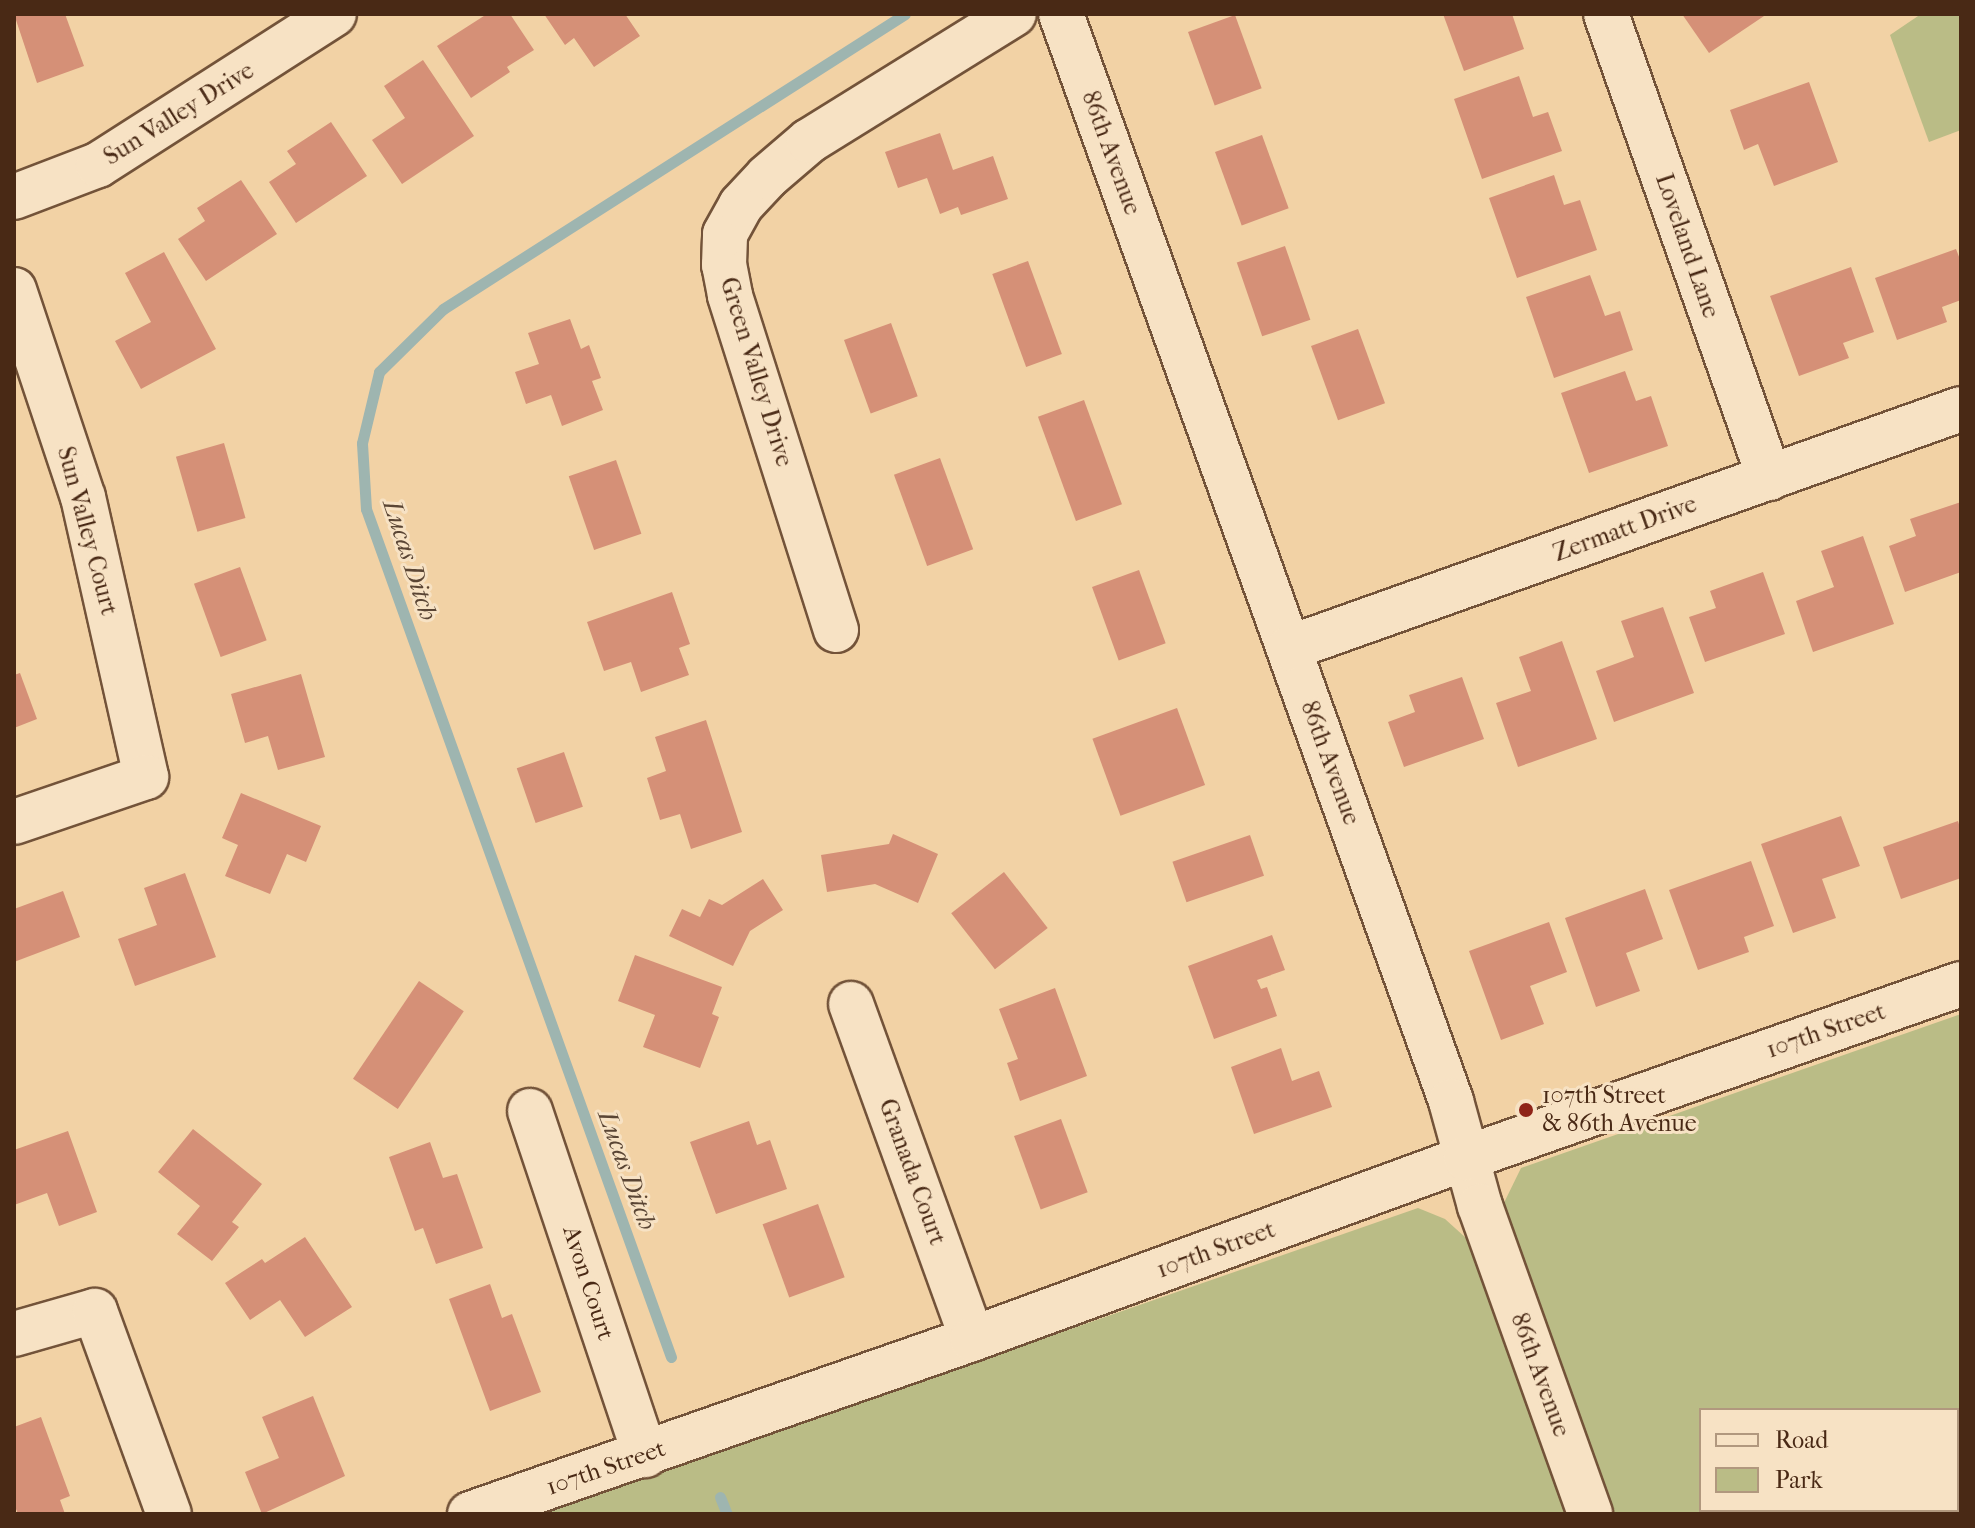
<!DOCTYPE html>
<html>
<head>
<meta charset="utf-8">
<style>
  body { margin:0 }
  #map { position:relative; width:1975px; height:1528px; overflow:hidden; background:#f2d2a5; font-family:"IM FELL French Canon",serif }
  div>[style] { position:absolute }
  .green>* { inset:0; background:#babc86 }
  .stream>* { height:11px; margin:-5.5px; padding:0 5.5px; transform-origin:5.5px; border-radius:5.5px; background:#9eb5b0 }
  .building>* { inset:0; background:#d59077; transform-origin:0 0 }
  .roads { filter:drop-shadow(2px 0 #735339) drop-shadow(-2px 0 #735339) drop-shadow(0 2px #735339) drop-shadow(0 -2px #735339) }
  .street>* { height:44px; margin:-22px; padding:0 22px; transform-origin:22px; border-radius:22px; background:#f7e2c4 }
  .secondary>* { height:44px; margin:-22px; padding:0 22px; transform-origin:22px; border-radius:22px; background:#f7e2c4 }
  .dots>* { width:22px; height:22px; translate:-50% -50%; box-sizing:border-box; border:4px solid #f7e2c4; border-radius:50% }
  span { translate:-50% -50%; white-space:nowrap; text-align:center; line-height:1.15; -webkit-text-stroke:6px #f7e2c4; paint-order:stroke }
  .street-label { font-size:24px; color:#492915 }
  .poi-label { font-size:24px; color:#492915 }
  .left { translate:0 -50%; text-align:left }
  .water-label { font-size:26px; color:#5a4534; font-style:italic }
  .frame { position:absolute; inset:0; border:16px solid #492915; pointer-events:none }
  .legend { position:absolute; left:1699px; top:1408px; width:260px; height:104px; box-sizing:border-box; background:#f7e2c4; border:2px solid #b1987e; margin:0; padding:10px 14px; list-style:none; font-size:24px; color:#492915 }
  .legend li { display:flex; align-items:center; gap:16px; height:40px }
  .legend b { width:40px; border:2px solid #b1987e }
</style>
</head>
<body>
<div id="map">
  <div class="green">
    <div style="clip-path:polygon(1921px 14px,1961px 14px,1961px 130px,1929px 142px,1890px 35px)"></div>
    <div style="clip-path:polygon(evenodd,1961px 1014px,1961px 1514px,1608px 1514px,1499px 1213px,1521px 1168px,1961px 1014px,1701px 1410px,1957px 1410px,1957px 1510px,1701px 1510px,1701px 1410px)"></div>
    <div style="clip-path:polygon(1418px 1208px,1445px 1219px,1466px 1238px,1568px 1514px,540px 1514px)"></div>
  </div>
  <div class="stream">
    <div style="left:671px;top:1357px;width:901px;rotate:-109.78deg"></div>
    <div style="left:366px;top:509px;width:66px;rotate:-93.5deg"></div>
    <div style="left:362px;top:443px;width:73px;rotate:-76.5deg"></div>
    <div style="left:379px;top:372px;width:90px;rotate:-44.5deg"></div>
    <div style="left:443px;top:309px;width:548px;rotate:-32.56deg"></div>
    <div style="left:720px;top:1497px;width:18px;rotate:68deg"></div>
  </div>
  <div class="building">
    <div style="clip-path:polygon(14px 14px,65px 14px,84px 66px,37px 83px)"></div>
    <div style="clip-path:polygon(487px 14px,510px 14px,534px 50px,507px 67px,510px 72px,471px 98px,437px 46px)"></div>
    <div style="clip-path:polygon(544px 14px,625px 14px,640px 36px,594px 67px,574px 38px,565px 45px)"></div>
    <div style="clip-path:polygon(1443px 14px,1512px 14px,1524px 49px,1464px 71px)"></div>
    <div style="clip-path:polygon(1682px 14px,1767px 14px,1709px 53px)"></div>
    <div style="left:1235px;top:15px;width:78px;height:50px;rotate:70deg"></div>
    <div style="clip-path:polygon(423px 60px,474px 136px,402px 184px,372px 140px,405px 118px,384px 86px)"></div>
    <div style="clip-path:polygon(1519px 76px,1533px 117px,1548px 112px,1562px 151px,1482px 179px,1454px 99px)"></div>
    <div style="clip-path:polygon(1809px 82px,1838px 162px,1774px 186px,1758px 144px,1744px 150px,1730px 110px)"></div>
    <div style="clip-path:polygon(331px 122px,367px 176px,296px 223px,269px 182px,296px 164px,287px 151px)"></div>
    <div style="clip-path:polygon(940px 133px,953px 170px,993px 156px,1008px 199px,961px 215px,958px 207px,940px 214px,927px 178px,898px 188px,885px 152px)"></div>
    <div style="left:1262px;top:135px;width:78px;height:50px;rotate:70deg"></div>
    <div style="clip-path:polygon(1554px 175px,1564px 205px,1580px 200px,1597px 250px,1517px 278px,1489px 198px)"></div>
    <div style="clip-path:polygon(241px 180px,277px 234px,206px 281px,178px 239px,205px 221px,197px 208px)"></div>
    <div style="left:1285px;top:246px;width:78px;height:51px;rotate:71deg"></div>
    <div style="clip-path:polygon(1956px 249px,1961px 262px,1961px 300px,1942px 307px,1947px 322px,1897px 340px,1875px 278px)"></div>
    <div style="clip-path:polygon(164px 252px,216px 349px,141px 389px,115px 341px,151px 322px,125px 273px)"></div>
    <div style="left:1028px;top:261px;width:99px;height:38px;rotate:70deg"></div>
    <div style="clip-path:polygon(1851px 267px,1874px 332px,1843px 343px,1849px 358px,1799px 376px,1770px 296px)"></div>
    <div style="clip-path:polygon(1590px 275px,1605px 316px,1620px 311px,1633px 350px,1554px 378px,1526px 297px)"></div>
    <div style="clip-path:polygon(570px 319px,581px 349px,589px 345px,601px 378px,592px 381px,603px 410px,562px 426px,551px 395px,526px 404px,515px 372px,539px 364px,528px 333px)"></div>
    <div style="left:891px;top:323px;width:78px;height:50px;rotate:70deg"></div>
    <div style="left:1358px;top:329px;width:79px;height:50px;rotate:70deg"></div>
    <div style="clip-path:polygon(1625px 371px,1636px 401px,1651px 396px,1668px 446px,1589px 473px,1561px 393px)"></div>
    <div style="left:1084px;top:400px;width:111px;height:49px;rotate:70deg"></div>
    <div style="left:224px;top:443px;width:78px;height:50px;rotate:74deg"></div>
    <div style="left:940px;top:458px;width:97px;height:49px;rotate:70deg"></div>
    <div style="left:616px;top:460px;width:78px;height:50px;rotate:71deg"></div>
    <div style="clip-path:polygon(1961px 502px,1961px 572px,1905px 592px,1889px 546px,1916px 536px,1910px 519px)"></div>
    <div style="clip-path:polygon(1863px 536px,1894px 624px,1813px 652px,1796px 601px,1834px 587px,1821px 551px)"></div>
    <div style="left:240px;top:567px;width:78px;height:49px;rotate:70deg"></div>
    <div style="left:1139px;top:570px;width:78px;height:50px;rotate:70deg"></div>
    <div style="clip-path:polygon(1763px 572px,1785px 634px,1705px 662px,1689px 617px,1716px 608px,1710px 591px)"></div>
    <div style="clip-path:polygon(672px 592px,690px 644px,679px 648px,689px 675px,641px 692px,631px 662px,604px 671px,587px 622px)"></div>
    <div style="clip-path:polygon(1663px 607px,1694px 693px,1614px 722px,1596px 671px,1634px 657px,1621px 621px)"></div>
    <div style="clip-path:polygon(1562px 641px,1597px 739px,1518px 767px,1496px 703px,1531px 691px,1519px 657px)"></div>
    <div style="clip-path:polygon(20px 673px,37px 719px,14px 728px,14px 675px)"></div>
    <div style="clip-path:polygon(301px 674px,325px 757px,278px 770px,268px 736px,245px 743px,231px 694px)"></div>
    <div style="clip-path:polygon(1462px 677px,1484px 739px,1404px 767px,1388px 722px,1415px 712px,1409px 695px)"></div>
    <div style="left:1177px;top:708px;width:82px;height:90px;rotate:70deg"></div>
    <div style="clip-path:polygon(706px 720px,742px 832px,691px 849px,680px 814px,660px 820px,647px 778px,666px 771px,655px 737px)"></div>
    <div style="left:564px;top:752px;width:58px;height:50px;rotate:71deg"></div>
    <div style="clip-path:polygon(241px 793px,321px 826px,306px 862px,287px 854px,270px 894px,225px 876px,238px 845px,222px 838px)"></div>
    <div style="clip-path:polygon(1841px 816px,1860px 866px,1822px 879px,1836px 918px,1793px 933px,1761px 844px)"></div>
    <div style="clip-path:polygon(1958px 821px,1961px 831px,1961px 878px,1901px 899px,1883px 847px)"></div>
    <div style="clip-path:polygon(893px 834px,938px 854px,918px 903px,875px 884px,827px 892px,821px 855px,889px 844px)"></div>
    <div style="left:1250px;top:835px;width:43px;height:82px;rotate:71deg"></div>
    <div style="clip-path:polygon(1751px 861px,1774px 926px,1744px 937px,1749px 952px,1698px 970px,1669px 890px)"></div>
    <div style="left:1004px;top:872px;width:71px;height:67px;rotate:52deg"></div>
    <div style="clip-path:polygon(185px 873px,216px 957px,135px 986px,118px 939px,157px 925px,144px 888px)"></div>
    <div style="clip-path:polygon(763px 879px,783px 910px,750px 931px,733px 966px,669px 936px,682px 909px,700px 917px,709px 899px,722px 905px)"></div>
    <div style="clip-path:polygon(1645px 889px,1663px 939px,1626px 953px,1640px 991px,1596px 1007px,1565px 918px)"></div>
    <div style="clip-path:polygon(63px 891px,80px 937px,14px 962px,14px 909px)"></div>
    <div style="clip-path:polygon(1549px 922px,1567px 972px,1530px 986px,1544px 1024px,1501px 1040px,1469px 951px)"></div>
    <div style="clip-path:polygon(1272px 935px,1285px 970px,1257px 980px,1261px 989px,1267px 987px,1277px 1016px,1214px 1039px,1188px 966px)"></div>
    <div style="clip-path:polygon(635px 955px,722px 987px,712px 1014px,719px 1017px,700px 1068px,643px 1047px,655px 1015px,618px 1001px)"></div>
    <div style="left:419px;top:981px;width:54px;height:118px;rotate:34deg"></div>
    <div style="clip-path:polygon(1055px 988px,1087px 1076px,1020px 1101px,1007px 1063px,1018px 1059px,999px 1009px)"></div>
    <div style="clip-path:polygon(1281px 1048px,1292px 1081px,1319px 1071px,1332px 1107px,1254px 1134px,1231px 1067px)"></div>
    <div style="left:1061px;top:1119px;width:78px;height:50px;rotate:70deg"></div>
    <div style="clip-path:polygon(749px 1121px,757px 1145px,770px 1140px,787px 1189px,716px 1214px,690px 1142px)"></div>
    <div style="clip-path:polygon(193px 1129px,262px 1184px,232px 1222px,239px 1227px,212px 1261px,177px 1234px,200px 1206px,158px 1172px)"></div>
    <div style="clip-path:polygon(68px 1131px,97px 1212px,59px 1226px,47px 1193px,14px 1205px,14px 1150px)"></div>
    <div style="clip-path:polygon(430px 1142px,443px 1178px,457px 1174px,483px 1248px,436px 1264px,423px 1228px,415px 1231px,389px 1157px)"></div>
    <div style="left:818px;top:1204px;width:78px;height:59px;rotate:70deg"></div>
    <div style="clip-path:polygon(305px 1237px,352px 1307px,305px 1337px,280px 1300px,250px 1320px,225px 1283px,262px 1259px,265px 1263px)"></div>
    <div style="clip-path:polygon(490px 1284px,502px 1318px,512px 1314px,541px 1392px,490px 1411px,449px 1299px)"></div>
    <div style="clip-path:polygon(313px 1396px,345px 1476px,262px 1514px,245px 1472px,279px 1458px,262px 1417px)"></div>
    <div style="clip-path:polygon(41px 1417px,70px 1496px,60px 1500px,65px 1514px,18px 1514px,14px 1504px,14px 1427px)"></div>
  </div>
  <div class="roads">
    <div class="street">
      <div style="left:1061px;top:14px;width:1155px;rotate:70.26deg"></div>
      <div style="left:1451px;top:1101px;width:109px;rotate:74.6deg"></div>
      <div style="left:1480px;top:1206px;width:327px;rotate:70.3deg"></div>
      <div style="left:1606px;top:14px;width:492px;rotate:70.6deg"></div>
      <div style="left:14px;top:197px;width:90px;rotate:-20.9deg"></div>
      <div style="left:98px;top:165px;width:280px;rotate:-32.6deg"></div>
      <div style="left:14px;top:290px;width:218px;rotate:71.6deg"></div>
      <div style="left:83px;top:497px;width:287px;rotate:77.3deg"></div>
      <div style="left:146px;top:777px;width:139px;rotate:161.2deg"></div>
      <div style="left:836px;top:630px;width:351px;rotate:-107.6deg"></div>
      <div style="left:730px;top:295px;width:31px;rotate:-101deg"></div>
      <div style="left:724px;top:265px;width:31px;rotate:-88deg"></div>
      <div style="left:725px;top:234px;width:33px;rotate:-61deg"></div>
      <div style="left:741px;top:205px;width:38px;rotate:-47deg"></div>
      <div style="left:767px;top:177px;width:55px;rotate:-40.6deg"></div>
      <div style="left:809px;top:141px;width:241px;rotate:-31.8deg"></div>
      <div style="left:1289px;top:648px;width:713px;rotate:-19.58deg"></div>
      <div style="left:851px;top:1004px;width:356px;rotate:70.1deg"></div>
      <div style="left:530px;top:1111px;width:363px;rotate:71.5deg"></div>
      <div style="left:14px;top:1334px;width:84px;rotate:-15.9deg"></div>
      <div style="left:95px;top:1311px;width:216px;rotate:70deg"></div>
    </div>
    <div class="secondary">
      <div style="left:470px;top:1514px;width:532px;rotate:-19.22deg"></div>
      <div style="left:972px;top:1339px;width:526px;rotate:-20.12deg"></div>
      <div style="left:1466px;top:1158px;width:525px;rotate:-19.37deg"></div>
    </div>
  </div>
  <div class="dots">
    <div style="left:1526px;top:1110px;background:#8f2418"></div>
  </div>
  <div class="street-label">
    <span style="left:179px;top:114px;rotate:-32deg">Sun Valley Drive</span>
    <span style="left:1111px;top:153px;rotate:70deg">86th Avenue</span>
    <span style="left:1687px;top:246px;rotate:71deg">Loveland Lane</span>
    <span style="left:756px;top:372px;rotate:73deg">Green Valley Drive</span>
    <span style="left:1625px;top:529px;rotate:-20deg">Zermatt Drive</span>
    <span style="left:87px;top:531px;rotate:75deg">Sun Valley Court</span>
    <span style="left:1330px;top:763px;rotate:70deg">86th Avenue</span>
    <span style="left:1826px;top:1031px;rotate:-19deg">107th Street</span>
    <span style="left:912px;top:1172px;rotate:70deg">Granada Court</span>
    <span style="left:1216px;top:1250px;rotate:-20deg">107th Street</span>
    <span style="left:588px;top:1283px;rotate:72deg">Avon Court</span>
    <span style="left:1540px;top:1375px;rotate:70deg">86th Avenue</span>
    <span style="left:606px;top:1468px;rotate:-19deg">107th Street</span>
  </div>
  <div class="poi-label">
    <span class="left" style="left:1542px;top:1110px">107th Street<br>&amp; 86th Avenue</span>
  </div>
  <div class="water-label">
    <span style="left:410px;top:560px;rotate:72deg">Lucas Ditch</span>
    <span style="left:627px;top:1170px;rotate:70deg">Lucas Ditch</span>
  </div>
  <div class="frame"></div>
  <ul class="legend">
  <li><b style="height:10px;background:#f7e2c4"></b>Road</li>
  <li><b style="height:22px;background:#babc86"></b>Park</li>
  </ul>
</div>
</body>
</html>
